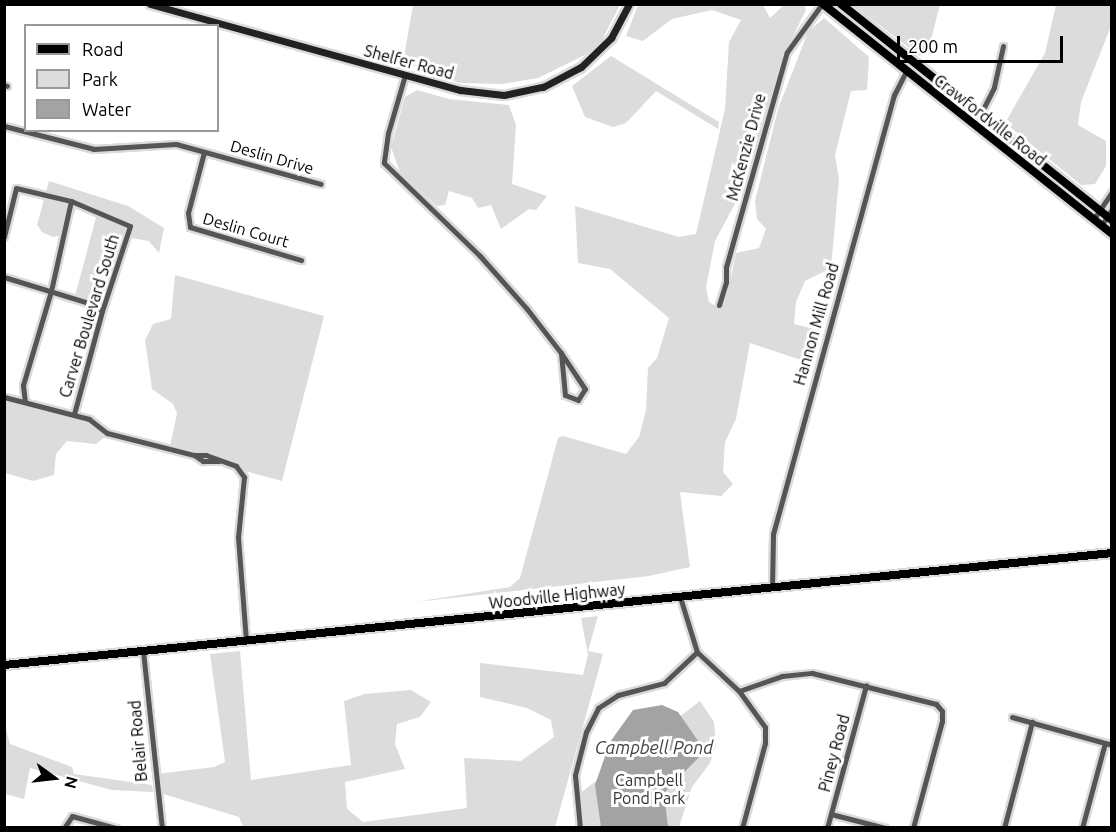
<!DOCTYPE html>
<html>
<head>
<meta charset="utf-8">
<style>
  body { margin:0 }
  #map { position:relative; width:1116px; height:832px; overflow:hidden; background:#fff; font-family:Ubuntu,sans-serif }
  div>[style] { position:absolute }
  .green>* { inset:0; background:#dcdcdc }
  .water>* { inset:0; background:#a3a3a3 }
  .roads { filter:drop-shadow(2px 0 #dbdbdb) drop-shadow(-2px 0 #dbdbdb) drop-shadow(0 2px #dbdbdb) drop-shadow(0 -2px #dbdbdb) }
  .street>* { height:5px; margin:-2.5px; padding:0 2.5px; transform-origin:2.5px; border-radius:2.5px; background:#555 }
  .secondary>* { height:7px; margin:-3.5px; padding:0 3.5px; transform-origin:3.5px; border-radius:3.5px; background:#222 }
  .primary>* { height:8px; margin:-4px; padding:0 4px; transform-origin:4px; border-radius:4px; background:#000 }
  span { translate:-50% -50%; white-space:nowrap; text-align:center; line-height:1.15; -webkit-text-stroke:6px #fff; paint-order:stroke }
  .street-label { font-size:16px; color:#000 }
  .park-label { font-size:16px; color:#333 }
  .water-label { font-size:18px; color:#444; font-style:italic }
  .frame { position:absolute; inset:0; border:6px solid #000; pointer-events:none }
  .legend { position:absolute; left:24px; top:24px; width:195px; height:108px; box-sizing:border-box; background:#fff; border:2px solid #999; margin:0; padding:8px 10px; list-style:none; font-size:18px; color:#000 }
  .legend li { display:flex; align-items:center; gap:12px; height:30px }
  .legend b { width:30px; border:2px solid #999 }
  .north { position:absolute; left:24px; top:748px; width:60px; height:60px; -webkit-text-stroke:4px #fff; paint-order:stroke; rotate:105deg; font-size:16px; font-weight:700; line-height:24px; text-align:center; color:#000 }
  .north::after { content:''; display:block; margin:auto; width:21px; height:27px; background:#000; clip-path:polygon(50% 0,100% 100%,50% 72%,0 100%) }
  .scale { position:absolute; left:897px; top:36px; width:166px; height:27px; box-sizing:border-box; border:3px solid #000; border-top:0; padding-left:8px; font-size:18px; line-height:21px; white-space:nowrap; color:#000; -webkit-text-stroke:4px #fff; paint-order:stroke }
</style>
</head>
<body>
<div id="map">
  <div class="green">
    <div style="clip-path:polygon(413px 5px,413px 4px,620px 5px,602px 40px,585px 55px,538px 78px,502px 84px,459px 83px,403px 62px)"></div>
    <div style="clip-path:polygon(638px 5px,763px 5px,770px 18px,784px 5px,804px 5px,806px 10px,779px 64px,745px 185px,715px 241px,706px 287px,709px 302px,719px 308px,729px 286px,736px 253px,759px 248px,766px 229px,757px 219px,755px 201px,778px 109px,808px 32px,824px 18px,869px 57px,867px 90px,851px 91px,835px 155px,839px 179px,831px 268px,805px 281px,796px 302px,794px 324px,822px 331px,816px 355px,804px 361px,750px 343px,736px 419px,725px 442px,723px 472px,733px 484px,721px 496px,680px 492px,690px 567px,649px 576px,415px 602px,510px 587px,520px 578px,558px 438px,563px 436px,626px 454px,639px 437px,646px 410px,648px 368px,657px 358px,669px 318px,610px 269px,578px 263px,575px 206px,679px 237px,696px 234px,725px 109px,729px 42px,741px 20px,712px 10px,672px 19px,643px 41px,626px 36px)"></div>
    <div style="clip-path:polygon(853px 5px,940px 4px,940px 5px,932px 36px,920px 56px)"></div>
    <div style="clip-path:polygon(1056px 5px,1111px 5px,1111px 26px,1081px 102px,1078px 125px,1106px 141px,1106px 166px,1095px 184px,1081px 185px,1005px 123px,1045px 53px)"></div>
    <div style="clip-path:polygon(611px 56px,719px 122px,718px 129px,656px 91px,626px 123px,613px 127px,585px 117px,572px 86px)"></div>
    <div style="clip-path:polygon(417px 90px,449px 99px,509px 105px,516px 125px,512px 184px,547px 196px,536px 210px,529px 209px,501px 229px,491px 205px,478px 208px,472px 198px,449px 191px,445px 205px,437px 206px,400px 172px,391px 147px,405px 97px)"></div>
    <div style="clip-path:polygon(49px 181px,128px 206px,164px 228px,159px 253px,149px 241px,126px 237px,105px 306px,75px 296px,97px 214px,77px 207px,64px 235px,53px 237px,42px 232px,37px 225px)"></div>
    <div style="clip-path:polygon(175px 275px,324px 316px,282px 481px,169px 451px,177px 413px,173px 404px,152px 389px,145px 340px,153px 324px,171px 319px)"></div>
    <div style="clip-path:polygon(4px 396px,97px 424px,107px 435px,96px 444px,67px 441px,56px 454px,54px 475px,33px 481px,5px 473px)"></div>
    <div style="clip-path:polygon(598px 616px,588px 651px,603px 654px,555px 827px,243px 827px,239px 817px,160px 793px,157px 774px,214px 767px,225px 762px,210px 654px,240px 651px,251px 780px,351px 765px,344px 701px,364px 694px,411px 690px,431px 702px,420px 717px,397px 724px,395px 744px,405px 769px,345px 782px,347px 809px,363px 822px,467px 808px,464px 758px,521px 761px,554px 737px,551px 720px,527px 708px,480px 697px,480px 663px,583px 675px,588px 655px,581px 618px)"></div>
    <div style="clip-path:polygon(700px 701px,714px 722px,716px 746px,710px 763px,692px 787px,679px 827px,583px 827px,579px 794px)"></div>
    <div style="clip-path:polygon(5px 725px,10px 744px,72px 767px,74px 774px,152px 785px,153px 792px,112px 790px,30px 768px,24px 799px,5px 794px)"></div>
  </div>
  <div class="water">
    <div style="clip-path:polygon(662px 705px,678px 712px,705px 751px,664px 793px,668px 827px,601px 827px,595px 785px,610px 742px,633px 710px)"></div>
  </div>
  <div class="roads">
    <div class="street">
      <div style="left:405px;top:75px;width:60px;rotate:106.3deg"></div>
      <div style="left:388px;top:133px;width:30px;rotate:98deg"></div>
      <div style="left:384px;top:163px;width:134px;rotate:44.1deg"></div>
      <div style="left:480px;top:256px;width:71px;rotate:48.4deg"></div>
      <div style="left:527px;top:309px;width:56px;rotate:52.3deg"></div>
      <div style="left:561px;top:353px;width:42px;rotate:84.6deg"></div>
      <div style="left:565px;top:395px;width:14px;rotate:21deg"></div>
      <div style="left:578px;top:400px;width:13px;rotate:-58deg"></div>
      <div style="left:585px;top:389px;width:43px;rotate:-123.7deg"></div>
      <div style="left:4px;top:85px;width:3px;rotate:18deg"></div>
      <div style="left:980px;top:115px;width:31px;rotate:-63deg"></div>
      <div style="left:994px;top:87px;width:42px;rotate:-77.6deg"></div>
      <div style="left:4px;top:126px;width:93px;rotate:14.3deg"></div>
      <div style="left:94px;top:149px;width:82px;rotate:-3.5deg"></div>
      <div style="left:176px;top:144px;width:150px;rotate:15.4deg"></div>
      <div style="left:204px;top:152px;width:63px;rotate:104.7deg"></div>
      <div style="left:188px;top:213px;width:14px;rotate:82deg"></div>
      <div style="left:190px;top:227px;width:116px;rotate:16.6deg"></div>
      <div style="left:1093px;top:220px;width:34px;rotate:-56deg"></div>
      <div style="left:1101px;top:226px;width:20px;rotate:-57deg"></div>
      <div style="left:4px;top:237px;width:50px;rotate:-76.2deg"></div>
      <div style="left:16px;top:188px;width:57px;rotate:13.3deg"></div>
      <div style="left:71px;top:201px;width:64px;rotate:23deg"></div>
      <div style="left:130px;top:226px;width:89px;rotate:108.2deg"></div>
      <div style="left:102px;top:311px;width:107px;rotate:105.2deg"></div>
      <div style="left:4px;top:277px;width:89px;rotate:17deg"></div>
      <div style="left:89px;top:303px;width:15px;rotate:32deg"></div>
      <div style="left:719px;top:305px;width:24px;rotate:-73deg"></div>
      <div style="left:726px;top:282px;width:15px;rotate:-90deg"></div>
      <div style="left:726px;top:267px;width:223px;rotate:-74.2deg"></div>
      <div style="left:787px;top:52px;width:59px;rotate:-53.9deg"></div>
      <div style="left:4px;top:397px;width:88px;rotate:14.5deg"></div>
      <div style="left:89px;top:419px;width:23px;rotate:38deg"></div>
      <div style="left:107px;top:433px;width:90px;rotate:14.2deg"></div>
      <div style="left:194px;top:455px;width:11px;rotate:34deg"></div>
      <div style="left:203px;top:461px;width:16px"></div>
      <div style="left:25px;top:402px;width:17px;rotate:-97deg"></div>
      <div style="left:23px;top:385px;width:98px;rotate:-73.4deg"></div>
      <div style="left:51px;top:291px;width:92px;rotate:-77.5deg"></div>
      <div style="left:195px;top:455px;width:11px"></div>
      <div style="left:206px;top:455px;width:32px;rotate:20deg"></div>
      <div style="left:236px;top:466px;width:14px;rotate:54deg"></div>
      <div style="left:244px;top:477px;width:60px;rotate:95.7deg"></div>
      <div style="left:238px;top:537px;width:104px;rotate:85.6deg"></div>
      <div style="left:772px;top:588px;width:54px;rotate:-88.9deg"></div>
      <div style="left:773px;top:534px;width:455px;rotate:-74.6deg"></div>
      <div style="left:894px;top:95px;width:27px;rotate:-63deg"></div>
      <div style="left:680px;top:597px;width:58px;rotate:72.8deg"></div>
      <div style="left:697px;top:652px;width:57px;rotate:42.9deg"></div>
      <div style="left:739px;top:691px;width:44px;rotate:54.2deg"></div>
      <div style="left:765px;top:727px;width:16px;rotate:90deg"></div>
      <div style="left:765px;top:743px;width:88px;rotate:105.1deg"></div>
      <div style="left:143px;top:651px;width:178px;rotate:83.9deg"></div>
      <div style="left:739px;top:691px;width:46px;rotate:-19.2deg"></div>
      <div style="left:782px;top:676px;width:30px;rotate:-6deg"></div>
      <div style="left:812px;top:673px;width:128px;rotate:14deg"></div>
      <div style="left:936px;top:704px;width:9px;rotate:49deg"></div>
      <div style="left:942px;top:711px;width:10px;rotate:90deg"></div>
      <div style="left:942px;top:721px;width:111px;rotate:105.2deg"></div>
      <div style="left:1012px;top:717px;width:104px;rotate:15.6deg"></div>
      <div style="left:831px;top:814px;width:56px;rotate:14.5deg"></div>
      <div style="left:64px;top:828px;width:14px;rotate:-56deg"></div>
      <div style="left:72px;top:816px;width:46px;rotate:15.3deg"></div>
      <div style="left:580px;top:828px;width:53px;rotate:-95.4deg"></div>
      <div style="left:575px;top:775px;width:44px;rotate:-75.7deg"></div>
      <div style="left:586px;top:732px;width:27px;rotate:-63deg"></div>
      <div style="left:598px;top:708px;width:24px;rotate:-33deg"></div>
      <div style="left:618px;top:695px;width:48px;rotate:-14.6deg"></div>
      <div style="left:664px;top:683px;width:45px;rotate:-43.2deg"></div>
      <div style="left:827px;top:828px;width:148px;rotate:-74.7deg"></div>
      <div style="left:1004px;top:828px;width:110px;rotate:-75.2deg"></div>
      <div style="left:1082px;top:828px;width:88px;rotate:-74.9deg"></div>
    </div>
    <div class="secondary">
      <div style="left:150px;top:4px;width:322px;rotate:15.5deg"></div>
      <div style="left:460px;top:90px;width:44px;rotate:6.5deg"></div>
      <div style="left:504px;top:95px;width:40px;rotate:-12deg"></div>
      <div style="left:543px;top:87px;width:43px;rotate:-27.8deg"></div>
      <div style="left:581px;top:67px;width:42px;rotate:-44deg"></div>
      <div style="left:611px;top:38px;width:38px;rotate:-62deg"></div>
    </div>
    <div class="primary">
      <div style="left:823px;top:4px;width:369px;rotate:38.5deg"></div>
      <div style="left:841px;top:4px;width:347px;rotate:38.6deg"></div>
      <div style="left:4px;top:665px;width:1114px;rotate:-5.77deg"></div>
    </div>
  </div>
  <div class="street-label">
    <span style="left:409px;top:62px;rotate:15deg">Shelfer Road</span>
    <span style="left:990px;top:120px;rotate:38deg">Crawfordville Road</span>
    <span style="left:746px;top:147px;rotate:-75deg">McKenzie Drive</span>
    <span style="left:272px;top:157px;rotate:16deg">Deslin Drive</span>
    <span style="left:246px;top:230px;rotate:16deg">Deslin Court</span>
    <span style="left:89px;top:316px;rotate:-73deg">Carver Boulevard South</span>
    <span style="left:816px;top:324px;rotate:-74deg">Hannon Mill Road</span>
    <span style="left:557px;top:596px;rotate:-6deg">Woodville Highway</span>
    <span style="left:138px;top:741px;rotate:-95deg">Belair Road</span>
    <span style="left:834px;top:753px;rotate:-75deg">Piney Road</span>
  </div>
  <div class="park-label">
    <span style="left:649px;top:789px">Campbell<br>Pond Park</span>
  </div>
  <div class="water-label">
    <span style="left:654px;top:747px">Campbell Pond</span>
  </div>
  <div class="frame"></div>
  <ul class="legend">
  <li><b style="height:8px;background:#000"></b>Road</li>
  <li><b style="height:16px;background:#dcdcdc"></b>Park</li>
  <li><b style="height:16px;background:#a3a3a3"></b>Water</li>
  </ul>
  <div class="north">N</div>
  <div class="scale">200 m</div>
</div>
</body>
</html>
